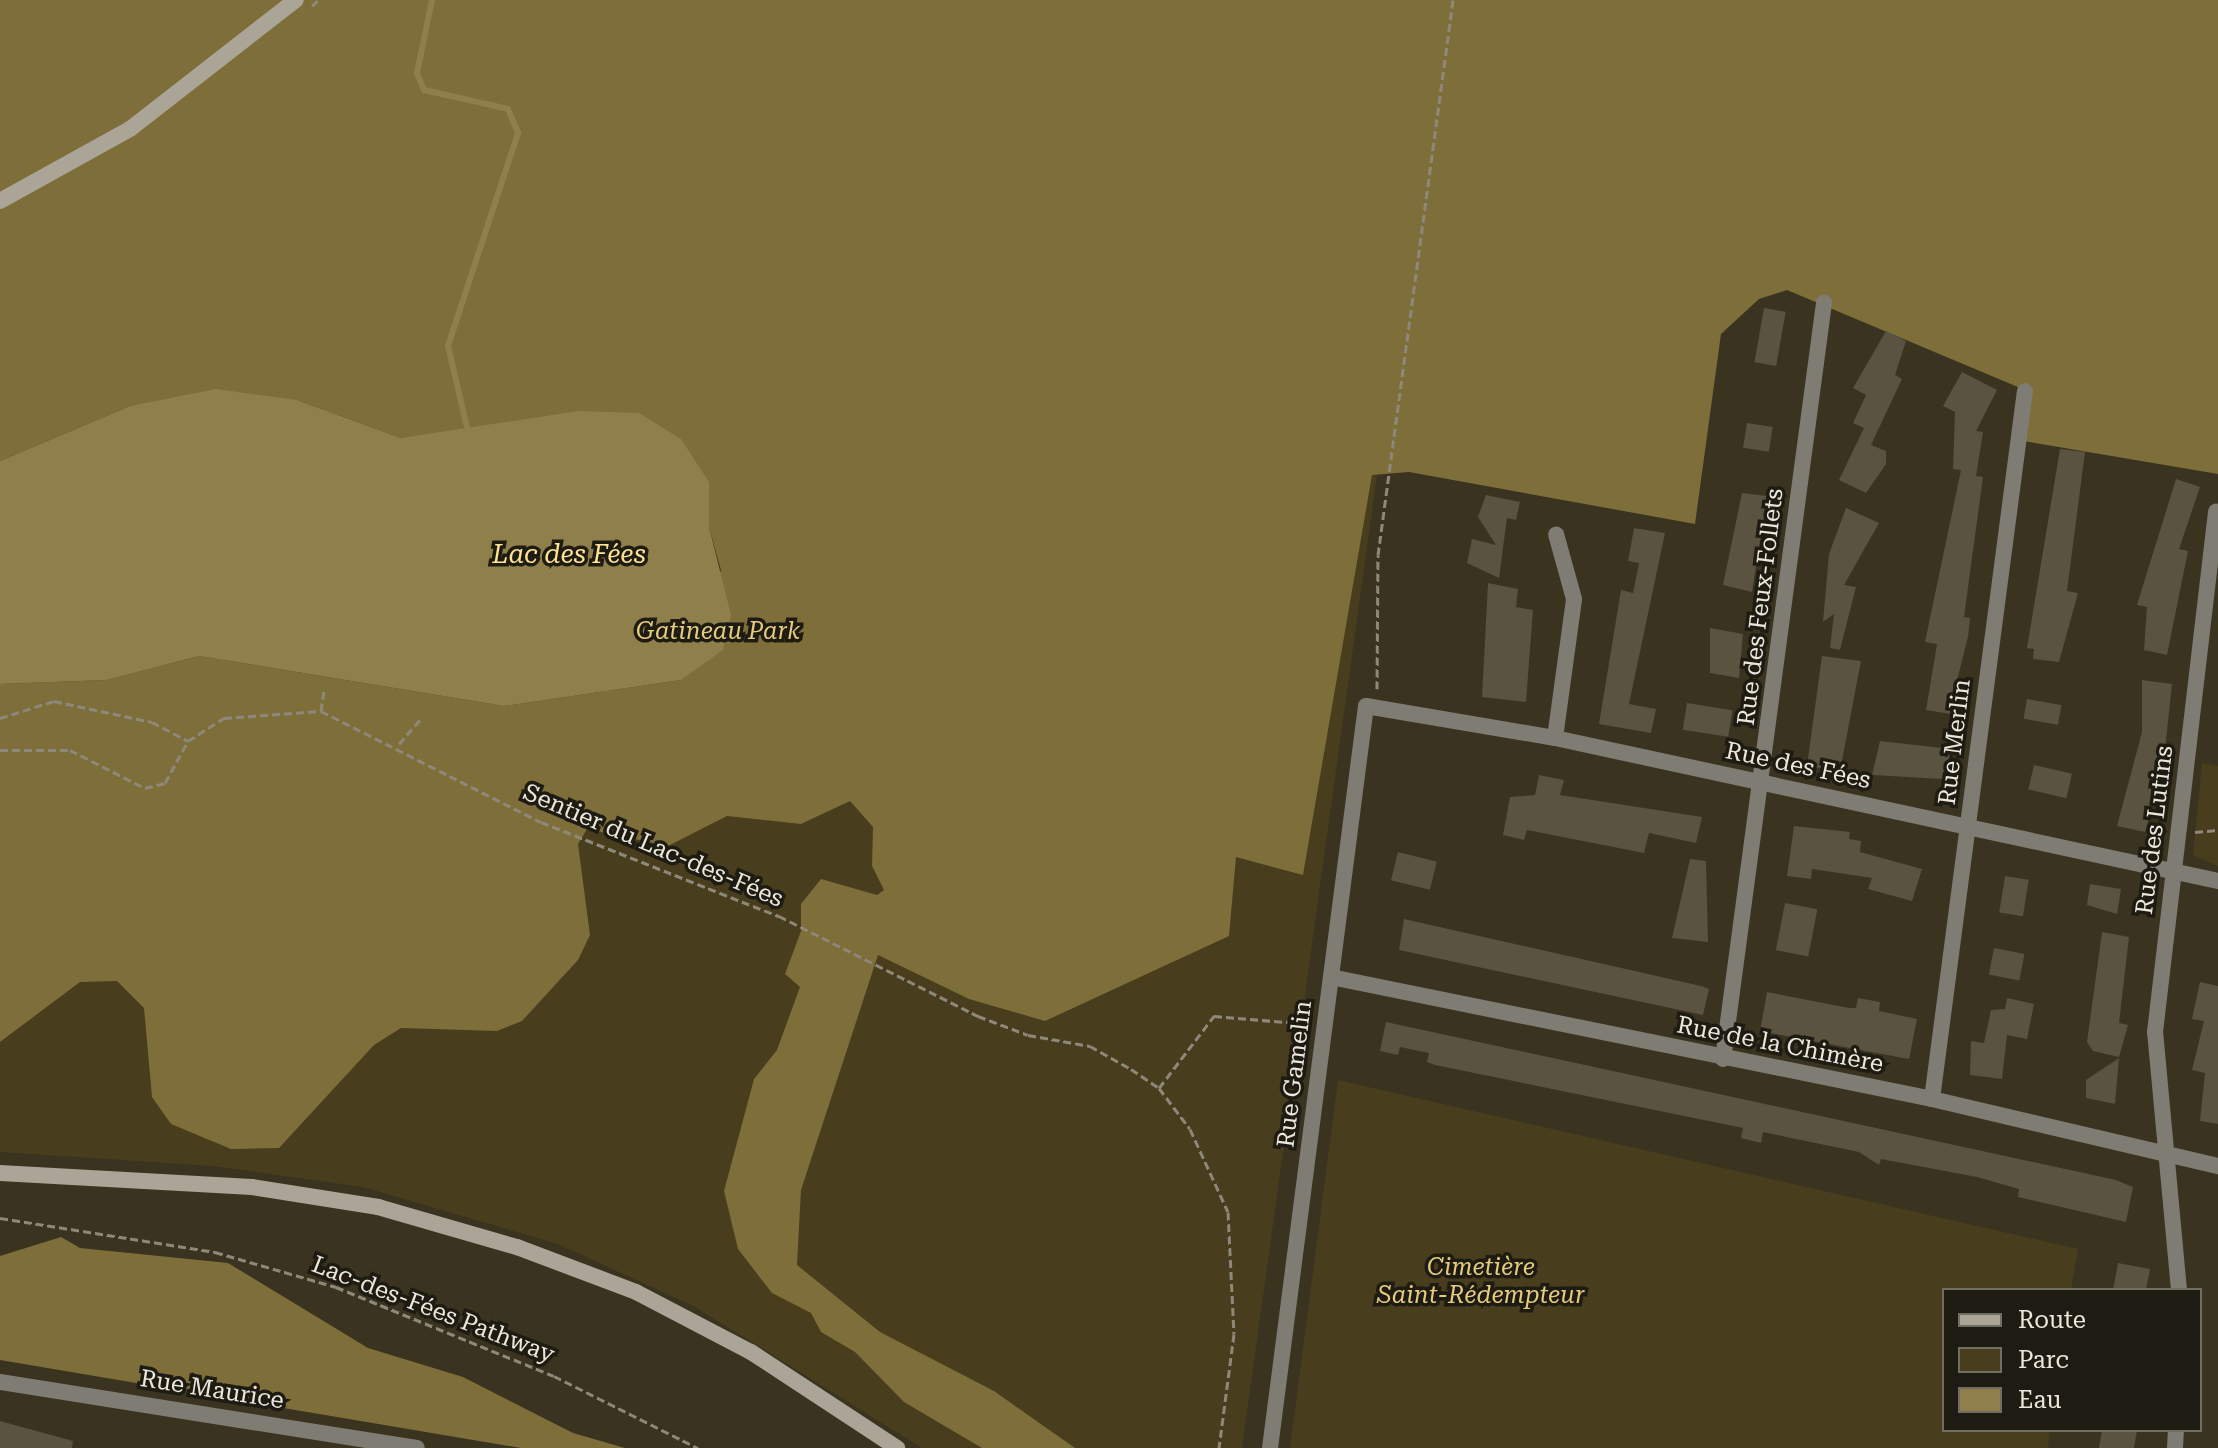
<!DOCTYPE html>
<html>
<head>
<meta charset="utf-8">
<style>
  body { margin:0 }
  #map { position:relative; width:2218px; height:1448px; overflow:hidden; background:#393320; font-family:"Roboto Serif",serif }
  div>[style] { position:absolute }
  .green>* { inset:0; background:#483d1c }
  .forest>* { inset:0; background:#7e6e3a }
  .water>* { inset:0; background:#8f7f4b }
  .stream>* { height:6px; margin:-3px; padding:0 3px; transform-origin:3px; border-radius:3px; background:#8f7f4b }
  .building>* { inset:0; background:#59533f; transform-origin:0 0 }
  .path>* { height:3px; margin-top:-1.5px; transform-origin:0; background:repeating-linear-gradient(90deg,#8d8879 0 8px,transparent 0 12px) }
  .street>* { height:16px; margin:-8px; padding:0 8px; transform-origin:8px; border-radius:8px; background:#7f7c73 }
  .secondary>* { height:16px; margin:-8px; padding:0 8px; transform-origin:8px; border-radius:8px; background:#aaa596 }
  span { translate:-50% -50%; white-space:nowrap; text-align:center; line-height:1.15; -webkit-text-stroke:7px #1e1b13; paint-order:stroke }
  .street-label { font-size:24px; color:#ebe7dc }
  .park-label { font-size:24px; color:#e5cc7c; font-style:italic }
  .water-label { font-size:26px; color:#fde392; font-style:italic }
  .legend { position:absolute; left:1942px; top:1288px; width:260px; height:144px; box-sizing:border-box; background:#1e1b13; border:2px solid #706d63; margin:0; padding:10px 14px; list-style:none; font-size:24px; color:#ebe7dc }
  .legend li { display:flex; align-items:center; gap:16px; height:40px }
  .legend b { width:40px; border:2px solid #706d63 }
</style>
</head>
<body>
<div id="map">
  <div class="green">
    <div style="clip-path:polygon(0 0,2218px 0,1430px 94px,1242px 1448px,922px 1448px,695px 1307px,558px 1244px,363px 1187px,212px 1166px,0 1152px)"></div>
    <div style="clip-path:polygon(2202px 763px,2218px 766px,2218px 866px,2193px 855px)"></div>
    <div style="clip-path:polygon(1338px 1080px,2078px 1249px,2071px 1290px,1944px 1290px,1944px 1430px,2050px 1430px,2048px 1448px,1290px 1448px)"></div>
  </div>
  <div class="forest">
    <div style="clip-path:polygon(0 0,2218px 0,2218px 474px,2018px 440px,2025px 390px,1787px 290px,1759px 299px,1721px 334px,1695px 524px,1409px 472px,1372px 475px,1303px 875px,1236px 857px,1229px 936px,1045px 1021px,969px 999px,878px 955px,801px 1190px,797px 1265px,880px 1332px,994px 1391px,1075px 1448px,982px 1448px,904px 1402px,855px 1352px,821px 1332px,811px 1313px,772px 1293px,738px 1249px,724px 1191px,754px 1079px,777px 1050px,800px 987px,785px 974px,801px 931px,801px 904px,821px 879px,877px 895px,884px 890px,872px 866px,873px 827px,850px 801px,801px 824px,727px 816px,668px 846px,587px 829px,578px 844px,590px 935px,578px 960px,522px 1021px,497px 1031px,401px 1028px,374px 1045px,279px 1148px,231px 1149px,171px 1124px,152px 1097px,144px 1008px,117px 981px,80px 982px,0 1042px,0 684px,107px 680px,199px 656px,504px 706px,681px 680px,721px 570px,709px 527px,709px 482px,468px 431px,401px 438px,297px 400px,130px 406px,0 461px)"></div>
    <div style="clip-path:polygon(61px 1237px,80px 1248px,228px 1263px,368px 1348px,463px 1377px,573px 1433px,625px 1448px,521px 1448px,0 1360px,0 1256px)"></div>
  </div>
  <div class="water">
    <div style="clip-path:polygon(216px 389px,297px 400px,401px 438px,578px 411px,639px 413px,681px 439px,709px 482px,709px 527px,731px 615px,723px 650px,681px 680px,504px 706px,199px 656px,107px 680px,0 684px,0 461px,130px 406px)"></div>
  </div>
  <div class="stream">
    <div style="left:432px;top:0;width:75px;rotate:101.6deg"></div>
    <div style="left:417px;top:73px;width:18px;rotate:68deg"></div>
    <div style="left:424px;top:90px;width:86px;rotate:12.7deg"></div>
    <div style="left:508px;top:109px;width:26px;rotate:67deg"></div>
    <div style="left:518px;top:133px;width:224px;rotate:108.2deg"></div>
    <div style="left:448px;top:346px;width:87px;rotate:76.8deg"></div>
  </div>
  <div class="building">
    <div style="left:1764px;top:308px;width:22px;height:55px;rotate:10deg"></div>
    <div style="clip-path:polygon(1886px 331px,1906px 341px,1895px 375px,1902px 379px,1871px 445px,1886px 451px,1886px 464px,1866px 493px,1839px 480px,1864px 428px,1853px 423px,1866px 395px,1853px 388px)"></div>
    <div style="clip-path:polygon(1962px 372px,1997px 390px,1976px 431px,1983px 432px,1976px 476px,1983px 477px,1964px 617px,1970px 618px,1968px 637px,1952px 700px,1959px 701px,1957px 715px,1926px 710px,1937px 644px,1925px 642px,1961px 470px,1953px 469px,1955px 412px,1943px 406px)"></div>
    <div style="left:1747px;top:423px;width:26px;height:25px;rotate:9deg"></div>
    <div style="clip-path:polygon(2060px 449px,2085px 452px,2067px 591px,2078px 593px,2059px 662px,2033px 659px,2034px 649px,2027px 648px)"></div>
    <div style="clip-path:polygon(2176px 479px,2200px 487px,2179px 549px,2188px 551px,2167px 655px,2144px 650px,2147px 607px,2137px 605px)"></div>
    <div style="clip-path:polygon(1742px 493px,1767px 496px,1752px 592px,1723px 585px)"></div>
    <div style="clip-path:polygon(1486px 495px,1520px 502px,1516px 520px,1507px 518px,1499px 578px,1467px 563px,1472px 539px,1496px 545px,1478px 517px)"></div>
    <div style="clip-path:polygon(1846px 508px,1879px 523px,1844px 585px,1856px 587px,1840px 650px,1830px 648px,1834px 614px,1823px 622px,1829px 554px)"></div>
    <div style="clip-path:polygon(1634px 528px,1665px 533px,1629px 704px,1656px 709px,1651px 733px,1599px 724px,1621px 590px,1633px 593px,1639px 563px,1628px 561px)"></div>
    <div style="clip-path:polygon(1488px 583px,1518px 589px,1516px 607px,1533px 610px,1526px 702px,1482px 697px)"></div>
    <div style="clip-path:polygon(1710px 628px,1743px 634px,1739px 678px,1710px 673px)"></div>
    <div style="clip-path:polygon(1822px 656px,1861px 661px,1840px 771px,1807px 766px)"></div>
    <div style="clip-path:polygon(2142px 680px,2172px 684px,2163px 769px,2145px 832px,2117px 826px,2142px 732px)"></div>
    <div style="left:2027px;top:699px;width:35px;height:20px;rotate:10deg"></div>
    <div style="left:1687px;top:703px;width:46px;height:27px;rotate:9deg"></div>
    <div style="clip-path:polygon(1880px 741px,1951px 749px,1943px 779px,1872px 775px)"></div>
    <div style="left:2034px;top:765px;width:39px;height:25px;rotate:13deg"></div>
    <div style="clip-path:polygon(1539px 775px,1564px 780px,1560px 795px,1702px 817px,1696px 843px,1649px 833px,1644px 853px,1527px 830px,1524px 840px,1503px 835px,1510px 797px,1535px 795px)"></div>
    <div style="clip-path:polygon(1794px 826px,1850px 832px,1849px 839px,1861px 841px,1860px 852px,1922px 869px,1912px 901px,1868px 889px,1872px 878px,1812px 869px,1811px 879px,1787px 876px)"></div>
    <div style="left:1398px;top:852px;width:40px;height:29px;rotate:14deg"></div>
    <div style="clip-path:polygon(1690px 859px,1706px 861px,1708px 942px,1672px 938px)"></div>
    <div style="left:2005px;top:876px;width:24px;height:37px;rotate:9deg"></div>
    <div style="clip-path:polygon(2090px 884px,2121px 889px,2117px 914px,2087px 905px)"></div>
    <div style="left:1785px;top:903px;width:33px;height:48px;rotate:11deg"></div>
    <div style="clip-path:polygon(1404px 919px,1701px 986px,1709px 989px,1703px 1015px,1399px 950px)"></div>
    <div style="clip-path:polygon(2102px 932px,2129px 937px,2119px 1023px,2128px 1025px,2119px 1057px,2093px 1051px,2087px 1042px)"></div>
    <div style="left:1994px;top:948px;width:31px;height:27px;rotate:11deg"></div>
    <div style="clip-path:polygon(2200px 982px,2218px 986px,2218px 1124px,2200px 1121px,2205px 1073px,2192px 1070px,2204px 1021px,2192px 1019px)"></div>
    <div style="clip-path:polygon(1767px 992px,1849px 1008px,1856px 1008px,1858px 998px,1880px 1002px,1879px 1011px,1917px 1019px,1909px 1059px,1760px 1031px)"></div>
    <div style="clip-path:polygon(2007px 998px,2034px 1004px,2027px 1039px,2007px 1035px,2002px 1079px,1970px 1075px,1971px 1041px,1984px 1043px,1991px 1010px,2005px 1009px)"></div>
    <div style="clip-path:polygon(1386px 1022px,2116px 1180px,2133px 1187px,2126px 1222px,2018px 1197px,2019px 1189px,1977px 1177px,1881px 1159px,1879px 1165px,1859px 1152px,1763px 1132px,1761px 1143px,1741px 1138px,1743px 1128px,1435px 1065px,1427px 1062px,1429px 1053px,1400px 1047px,1398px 1055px,1380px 1051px)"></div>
    <div style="clip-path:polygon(2119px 1058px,2115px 1104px,2086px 1098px,2086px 1080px)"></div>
    <div style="clip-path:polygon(2118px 1263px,2150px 1269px,2146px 1290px,2113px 1290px)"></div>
    <div style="clip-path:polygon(0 1421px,73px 1441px,72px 1448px,0 1448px)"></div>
    <div style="clip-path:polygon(2102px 1430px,2137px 1430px,2134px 1448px,2099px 1448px)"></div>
  </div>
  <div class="path">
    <div style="left:312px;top:6px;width:8px;rotate:-45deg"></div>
    <div style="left:1377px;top:689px;width:134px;rotate:-89.6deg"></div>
    <div style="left:1378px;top:555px;width:560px;rotate:-82.3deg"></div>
    <div style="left:321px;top:711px;width:22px;rotate:-82deg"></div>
    <div style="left:0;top:718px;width:57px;rotate:-17.5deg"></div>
    <div style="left:54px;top:701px;width:100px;rotate:12.1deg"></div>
    <div style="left:152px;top:722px;width:41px;rotate:27.8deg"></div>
    <div style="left:188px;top:741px;width:43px;rotate:-32.6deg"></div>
    <div style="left:224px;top:718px;width:97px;rotate:-4.1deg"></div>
    <div style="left:321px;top:711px;width:246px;rotate:26.8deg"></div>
    <div style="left:541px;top:822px;width:256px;rotate:21.6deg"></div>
    <div style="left:779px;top:916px;width:223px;rotate:26.7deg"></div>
    <div style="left:978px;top:1016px;width:53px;rotate:20.8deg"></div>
    <div style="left:1028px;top:1035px;width:63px;rotate:10.1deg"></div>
    <div style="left:1090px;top:1046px;width:47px;rotate:29.3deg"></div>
    <div style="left:1131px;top:1069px;width:34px;rotate:34deg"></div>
    <div style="left:1159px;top:1088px;width:51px;rotate:52.9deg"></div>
    <div style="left:1190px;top:1129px;width:91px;rotate:65.4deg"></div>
    <div style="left:1228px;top:1212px;width:122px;rotate:87.2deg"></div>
    <div style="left:1234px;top:1334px;width:115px;rotate:97.5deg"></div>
    <div style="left:399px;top:744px;width:32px;rotate:-49deg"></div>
    <div style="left:0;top:750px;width:70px"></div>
    <div style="left:70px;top:750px;width:84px;rotate:26.9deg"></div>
    <div style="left:145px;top:788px;width:21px;rotate:-14deg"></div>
    <div style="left:165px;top:783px;width:48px;rotate:-61.3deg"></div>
    <div style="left:2195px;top:832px;width:23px;rotate:-5deg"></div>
    <div style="left:1159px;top:1088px;width:91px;rotate:-52.6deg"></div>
    <div style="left:1214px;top:1016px;width:96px;rotate:4.8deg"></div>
    <div style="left:0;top:1218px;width:218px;rotate:9deg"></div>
    <div style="left:215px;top:1252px;width:126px;rotate:16.1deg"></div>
    <div style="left:336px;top:1287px;width:235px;rotate:22.2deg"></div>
    <div style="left:554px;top:1376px;width:161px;rotate:26.6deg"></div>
  </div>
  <div class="street">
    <div style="left:1555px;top:738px;width:140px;rotate:-82.2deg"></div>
    <div style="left:1574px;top:599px;width:67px;rotate:-105.5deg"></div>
    <div style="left:1331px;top:977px;width:613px;rotate:11.47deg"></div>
    <div style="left:1932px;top:1099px;width:294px;rotate:13.2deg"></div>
    <div style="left:1723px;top:1059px;width:763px;rotate:-82.39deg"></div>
    <div style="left:1932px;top:1099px;width:714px;rotate:-82.52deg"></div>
    <div style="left:2179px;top:1290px;width:259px;rotate:-95.3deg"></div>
    <div style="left:2155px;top:1032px;width:524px;rotate:-83.31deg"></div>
    <div style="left:0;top:1382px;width:422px;rotate:9deg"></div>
    <div style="left:1270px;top:1448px;width:748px;rotate:-82.63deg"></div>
    <div style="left:1366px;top:706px;width:192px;rotate:9.6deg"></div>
    <div style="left:1555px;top:738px;width:678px;rotate:12.17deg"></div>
    <div style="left:2175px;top:1448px;width:18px;rotate:-87deg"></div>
  </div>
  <div class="secondary">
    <div style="left:0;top:201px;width:149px;rotate:-29deg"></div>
    <div style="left:130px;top:129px;width:210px;rotate:-37.9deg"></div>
    <div style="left:0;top:1173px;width:252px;rotate:3.2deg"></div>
    <div style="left:252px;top:1187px;width:128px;rotate:9deg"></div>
    <div style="left:378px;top:1207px;width:145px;rotate:16.1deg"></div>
    <div style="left:517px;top:1247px;width:127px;rotate:20.7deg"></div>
    <div style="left:636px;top:1292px;width:130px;rotate:27.6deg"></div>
    <div style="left:751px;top:1352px;width:175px;rotate:33.3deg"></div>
  </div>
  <div class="street-label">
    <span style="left:1761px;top:607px;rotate:-83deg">Rue des Feux-Follets</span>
    <span style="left:1955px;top:742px;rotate:-83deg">Rue Merlin</span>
    <span style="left:1798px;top:766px;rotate:12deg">Rue des Fées</span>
    <span style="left:2155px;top:830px;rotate:-83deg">Rue des Lutins</span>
    <span style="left:653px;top:846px;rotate:23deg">Sentier du Lac-des-Fées</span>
    <span style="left:1780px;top:1045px;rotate:11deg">Rue de la Chimère</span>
    <span style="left:1295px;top:1074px;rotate:-83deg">Rue Gamelin</span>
    <span style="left:433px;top:1310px;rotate:21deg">Lac-des-Fées Pathway</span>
    <span style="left:212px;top:1390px;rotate:9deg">Rue Maurice</span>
  </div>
  <div class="park-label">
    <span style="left:718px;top:632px">Gatineau Park</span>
    <span style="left:1481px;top:1282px">Cimetière<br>Saint-Rédempteur</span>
  </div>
  <div class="water-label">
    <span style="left:569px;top:555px">Lac des Fées</span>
  </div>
  <ul class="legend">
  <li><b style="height:10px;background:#aaa596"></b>Route</li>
  <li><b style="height:22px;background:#483d1c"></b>Parc</li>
  <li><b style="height:22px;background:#8f7f4b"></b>Eau</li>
  </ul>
</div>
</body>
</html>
